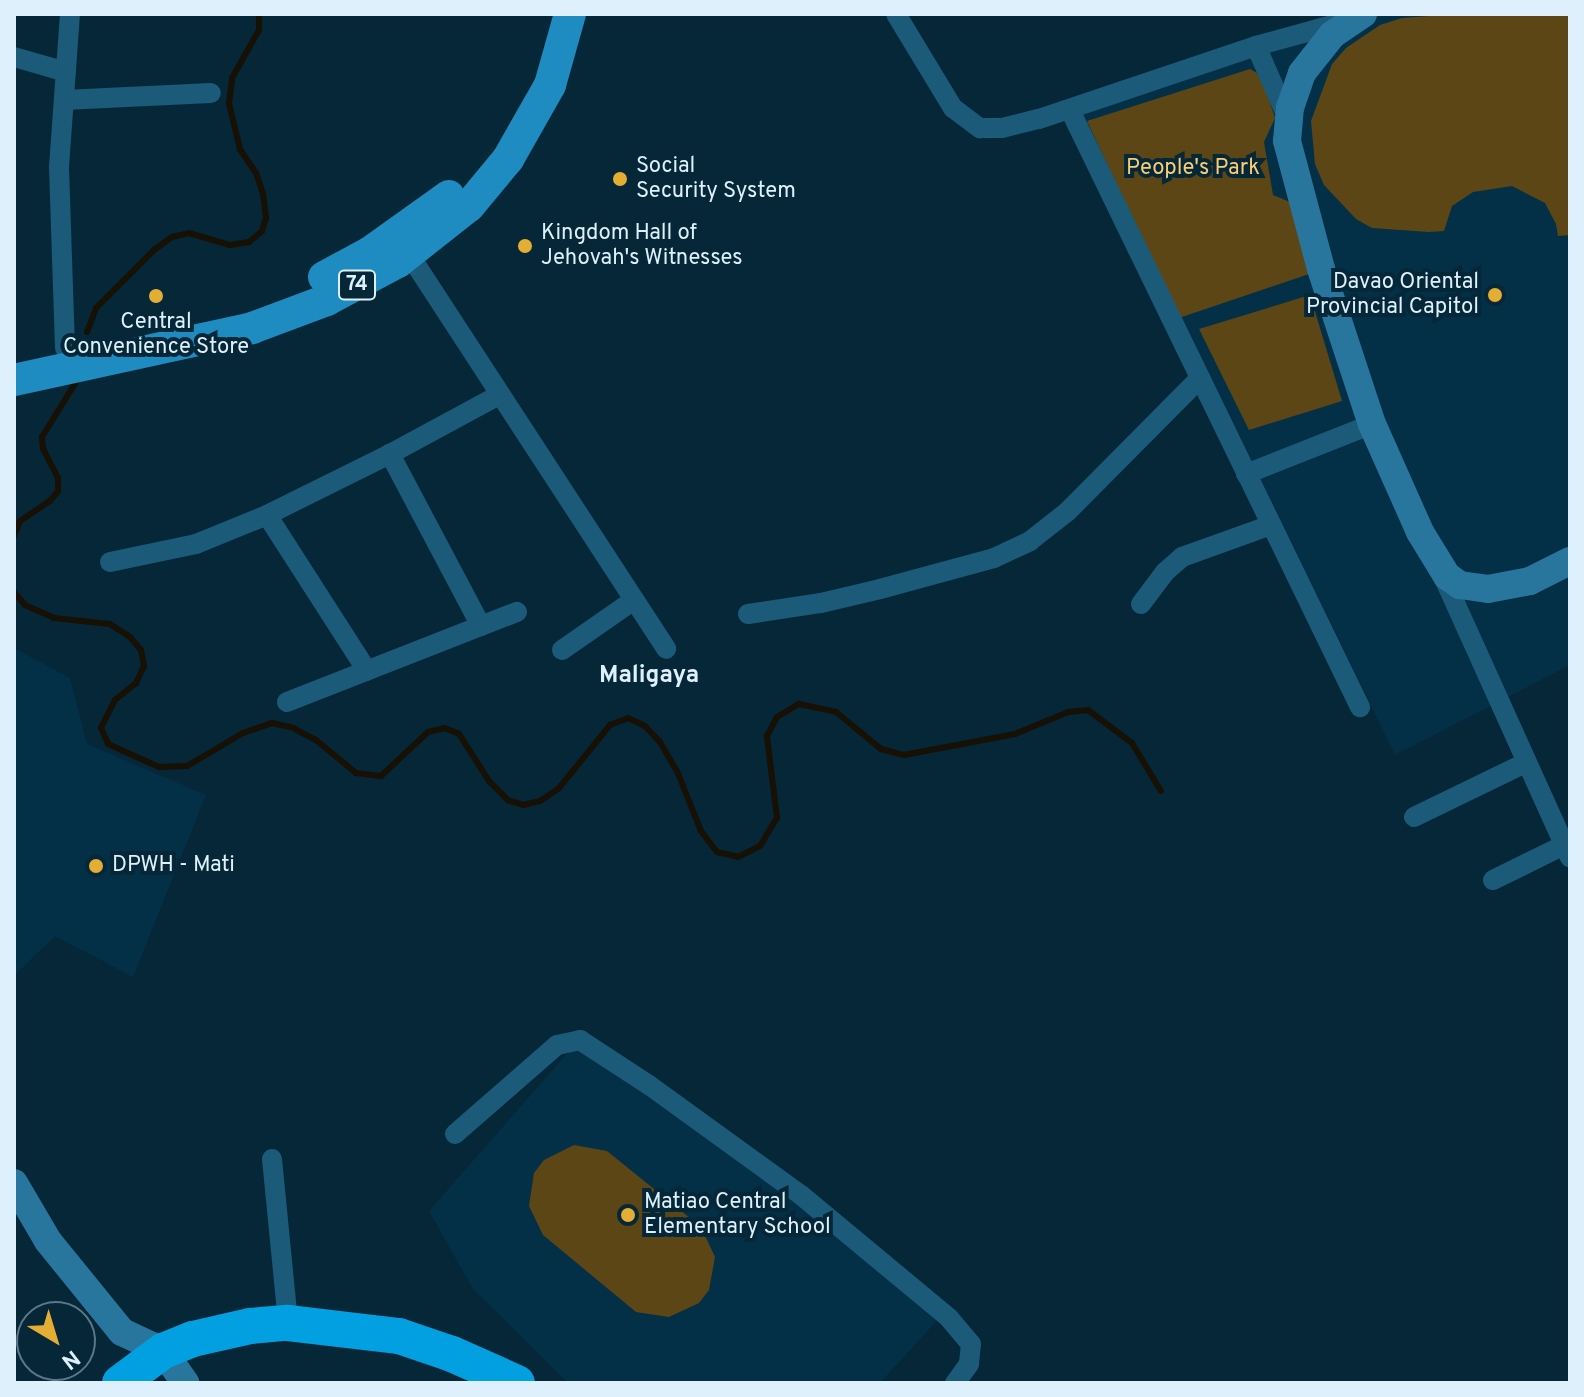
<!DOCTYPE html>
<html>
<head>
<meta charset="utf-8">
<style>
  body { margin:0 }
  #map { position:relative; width:1584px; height:1397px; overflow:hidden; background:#052738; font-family:Overpass,sans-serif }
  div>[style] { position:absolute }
  .built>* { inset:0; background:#033046 }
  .green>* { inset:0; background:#5d4616 }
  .stream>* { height:6px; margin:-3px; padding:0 3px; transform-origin:3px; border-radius:3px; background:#161005 }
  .street>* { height:20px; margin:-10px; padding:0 10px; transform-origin:10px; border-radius:10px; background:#1c5a7a }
  .secondary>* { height:28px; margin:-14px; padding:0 14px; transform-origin:14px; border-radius:14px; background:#28769e }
  .primary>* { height:32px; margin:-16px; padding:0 16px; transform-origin:16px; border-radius:16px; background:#1e8cc1 }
  .highway>* { height:36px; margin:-18px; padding:0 18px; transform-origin:18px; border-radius:18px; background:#02a0e0 }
  .dots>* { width:22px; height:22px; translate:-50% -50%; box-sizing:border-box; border:4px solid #052738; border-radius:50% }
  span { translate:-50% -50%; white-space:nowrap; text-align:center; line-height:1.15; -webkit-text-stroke:8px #052738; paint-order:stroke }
  .shield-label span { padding:2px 6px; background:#052738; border:2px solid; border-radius:6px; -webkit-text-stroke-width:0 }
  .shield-label { font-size:20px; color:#def0fc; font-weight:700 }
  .poi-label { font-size:22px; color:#def0fc }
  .left { translate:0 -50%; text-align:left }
  .right { translate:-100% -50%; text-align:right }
  .park-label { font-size:22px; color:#facd74 }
  .neighbourhood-label { font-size:24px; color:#def0fc; font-weight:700 }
  .frame { position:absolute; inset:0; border:16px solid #def0fc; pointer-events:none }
  .north { position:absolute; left:16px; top:1301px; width:80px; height:80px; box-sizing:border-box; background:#052738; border:2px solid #5c7786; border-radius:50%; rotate:142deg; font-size:22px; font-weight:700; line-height:32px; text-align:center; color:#def0fc }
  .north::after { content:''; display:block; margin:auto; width:28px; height:36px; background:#e4ae35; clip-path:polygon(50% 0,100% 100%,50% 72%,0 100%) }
</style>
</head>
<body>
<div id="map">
  <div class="built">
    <div style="clip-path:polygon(1329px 14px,1570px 14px,1570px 665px,1395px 755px,1075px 98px)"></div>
    <div style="clip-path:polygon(14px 648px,70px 678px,87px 744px,206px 795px,133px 977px,55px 936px,14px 976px)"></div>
    <div style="clip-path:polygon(578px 1041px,668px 1099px,943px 1314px,880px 1383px,568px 1383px,473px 1289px,429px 1211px)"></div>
  </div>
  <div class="green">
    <div style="clip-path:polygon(1458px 14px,1570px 14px,1570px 235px,1558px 236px,1556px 224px,1545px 203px,1512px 186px,1473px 192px,1452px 206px,1444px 231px,1429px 232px,1372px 228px,1356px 219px,1324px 185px,1315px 164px,1311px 121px,1332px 64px,1346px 48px,1380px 25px,1402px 18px)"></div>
    <div style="clip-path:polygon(1250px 69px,1257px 73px,1266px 90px,1275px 118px,1264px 142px,1273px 195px,1290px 202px,1309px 274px,1179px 318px,1087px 121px)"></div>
    <div style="clip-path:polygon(1310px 295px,1342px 401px,1249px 430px,1199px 329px)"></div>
    <div style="clip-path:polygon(574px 1145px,607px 1151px,701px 1227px,715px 1257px,709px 1290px,699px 1303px,669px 1317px,636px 1312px,543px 1235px,529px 1206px,534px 1173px,544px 1160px)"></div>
  </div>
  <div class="stream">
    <div style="left:87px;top:332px;width:26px;rotate:-69deg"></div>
    <div style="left:96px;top:308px;width:82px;rotate:-45deg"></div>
    <div style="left:154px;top:250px;width:22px;rotate:-36deg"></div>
    <div style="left:172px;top:237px;width:17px;rotate:-13deg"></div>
    <div style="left:189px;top:233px;width:43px;rotate:16.3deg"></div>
    <div style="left:230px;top:245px;width:19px;rotate:-9deg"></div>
    <div style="left:249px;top:242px;width:17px;rotate:-40deg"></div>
    <div style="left:262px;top:231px;width:14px;rotate:-73deg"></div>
    <div style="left:266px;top:218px;width:24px;rotate:-97deg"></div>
    <div style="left:263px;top:194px;width:22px;rotate:-108deg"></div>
    <div style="left:256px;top:173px;width:29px;rotate:-124deg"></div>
    <div style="left:240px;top:149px;width:46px;rotate:-103.7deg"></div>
    <div style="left:229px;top:104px;width:26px;rotate:-83deg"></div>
    <div style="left:232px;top:78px;width:55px;rotate:-60.6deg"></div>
    <div style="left:259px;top:30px;width:16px;rotate:-90deg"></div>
    <div style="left:14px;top:536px;width:16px;rotate:-68deg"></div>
    <div style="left:20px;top:521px;width:36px;rotate:-34deg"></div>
    <div style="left:50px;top:501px;width:13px;rotate:-51deg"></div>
    <div style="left:58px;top:491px;width:13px;rotate:-90deg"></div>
    <div style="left:58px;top:478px;width:33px;rotate:-117deg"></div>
    <div style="left:43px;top:449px;width:12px;rotate:-95deg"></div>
    <div style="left:42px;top:437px;width:65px;rotate:-58.3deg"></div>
    <div style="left:14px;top:592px;width:17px;rotate:50deg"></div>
    <div style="left:25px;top:605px;width:32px;rotate:24deg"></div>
    <div style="left:54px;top:618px;width:56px;rotate:6.1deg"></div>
    <div style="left:110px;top:624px;width:24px;rotate:33deg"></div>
    <div style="left:130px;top:637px;width:17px;rotate:50deg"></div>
    <div style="left:141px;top:650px;width:16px;rotate:79deg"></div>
    <div style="left:144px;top:666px;width:19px;rotate:115deg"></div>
    <div style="left:136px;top:683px;width:27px;rotate:141deg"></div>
    <div style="left:115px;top:700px;width:31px;rotate:117deg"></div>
    <div style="left:101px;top:728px;width:17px;rotate:66deg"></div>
    <div style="left:108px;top:744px;width:56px;rotate:24.3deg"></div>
    <div style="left:159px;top:767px;width:28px;rotate:-2deg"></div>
    <div style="left:187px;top:766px;width:65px;rotate:-30.5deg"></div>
    <div style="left:243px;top:733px;width:31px;rotate:-19deg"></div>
    <div style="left:272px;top:723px;width:22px;rotate:13deg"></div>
    <div style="left:293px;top:728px;width:26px;rotate:28deg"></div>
    <div style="left:316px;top:740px;width:52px;rotate:39.5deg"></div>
    <div style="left:356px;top:773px;width:25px;rotate:7deg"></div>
    <div style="left:381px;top:776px;width:64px;rotate:-43.1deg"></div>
    <div style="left:428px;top:732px;width:17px;rotate:-13deg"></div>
    <div style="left:445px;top:728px;width:15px;rotate:23deg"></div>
    <div style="left:459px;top:734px;width:56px;rotate:57.4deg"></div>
    <div style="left:489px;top:781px;width:27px;rotate:45deg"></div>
    <div style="left:508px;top:800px;width:16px;rotate:18deg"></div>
    <div style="left:523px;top:805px;width:17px;rotate:-13deg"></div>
    <div style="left:540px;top:801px;width:23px;rotate:-34deg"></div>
    <div style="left:559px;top:788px;width:81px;rotate:-51deg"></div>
    <div style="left:610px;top:725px;width:19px;rotate:-21deg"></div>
    <div style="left:628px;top:718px;width:19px;rotate:25deg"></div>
    <div style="left:645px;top:726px;width:22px;rotate:47deg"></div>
    <div style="left:660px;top:742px;width:34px;rotate:60deg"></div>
    <div style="left:677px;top:771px;width:65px;rotate:68.2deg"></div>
    <div style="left:701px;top:831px;width:26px;rotate:53deg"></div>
    <div style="left:717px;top:852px;width:22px;rotate:13deg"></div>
    <div style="left:738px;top:857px;width:25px;rotate:-27deg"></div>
    <div style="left:760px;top:846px;width:33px;rotate:-59deg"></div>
    <div style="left:777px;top:818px;width:83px;rotate:-97deg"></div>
    <div style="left:767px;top:736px;width:21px;rotate:-62deg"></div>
    <div style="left:777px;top:717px;width:26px;rotate:-31deg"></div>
    <div style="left:799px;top:704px;width:38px;rotate:12deg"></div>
    <div style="left:836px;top:712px;width:58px;rotate:39.4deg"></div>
    <div style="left:881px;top:749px;width:24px;rotate:15deg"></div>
    <div style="left:904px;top:755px;width:113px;rotate:-10.7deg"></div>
    <div style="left:1015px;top:734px;width:57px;rotate:-22.5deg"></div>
    <div style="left:1068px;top:712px;width:20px;rotate:-6deg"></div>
    <div style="left:1088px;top:710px;width:55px;rotate:36.9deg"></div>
    <div style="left:1132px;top:743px;width:56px;rotate:58.9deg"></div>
  </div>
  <div class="street">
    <div style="left:896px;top:14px;width:110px;rotate:58.8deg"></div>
    <div style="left:953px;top:108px;width:34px;rotate:37deg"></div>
    <div style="left:980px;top:128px;width:22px"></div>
    <div style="left:1002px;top:128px;width:38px;rotate:-14deg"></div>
    <div style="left:1039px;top:119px;width:229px;rotate:-18.6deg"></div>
    <div style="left:1256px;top:46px;width:91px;rotate:-15.3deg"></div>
    <div style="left:1256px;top:46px;width:80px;rotate:66.3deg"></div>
    <div style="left:14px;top:57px;width:54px;rotate:16.1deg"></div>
    <div style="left:64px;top:100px;width:147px;rotate:-2.7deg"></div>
    <div style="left:1070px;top:110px;width:664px;rotate:64.09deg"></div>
    <div style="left:403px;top:245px;width:482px;rotate:56.9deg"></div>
    <div style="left:65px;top:348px;width:181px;rotate:-91.9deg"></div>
    <div style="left:59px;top:167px;width:153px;rotate:-85.9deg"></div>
    <div style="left:1246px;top:474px;width:136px;rotate:-21.6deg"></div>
    <div style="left:267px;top:515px;width:185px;rotate:57.3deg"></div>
    <div style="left:110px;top:562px;width:88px;rotate:-11.8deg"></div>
    <div style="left:196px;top:544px;width:77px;rotate:-22.2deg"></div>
    <div style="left:267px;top:515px;width:137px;rotate:-26.4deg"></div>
    <div style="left:1442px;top:574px;width:311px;rotate:65.7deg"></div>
    <div style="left:1141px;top:604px;width:40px;rotate:-53deg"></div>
    <div style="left:1165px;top:572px;width:23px;rotate:-41deg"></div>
    <div style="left:1182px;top:557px;width:95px;rotate:-19.8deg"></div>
    <div style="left:748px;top:614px;width:74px;rotate:-8.6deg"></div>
    <div style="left:821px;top:603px;width:61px;rotate:-13.3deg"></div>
    <div style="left:880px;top:589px;width:118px;rotate:-15.2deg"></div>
    <div style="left:994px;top:558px;width:40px;rotate:-25deg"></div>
    <div style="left:1030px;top:541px;width:47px;rotate:-38.1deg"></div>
    <div style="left:1067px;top:512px;width:189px;rotate:-45.2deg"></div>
    <div style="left:481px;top:626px;width:195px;rotate:-117.9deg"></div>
    <div style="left:390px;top:454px;width:124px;rotate:-28.4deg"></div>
    <div style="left:562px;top:650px;width:88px;rotate:-34.8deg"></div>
    <div style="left:287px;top:702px;width:247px;rotate:-21.4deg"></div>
    <div style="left:1414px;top:817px;width:123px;rotate:-25.9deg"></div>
    <div style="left:1493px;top:880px;width:79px;rotate:-26.2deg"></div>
    <div style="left:455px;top:1134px;width:135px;rotate:-41.1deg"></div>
    <div style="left:557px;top:1045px;width:24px;rotate:-12deg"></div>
    <div style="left:580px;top:1040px;width:82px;rotate:33.1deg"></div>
    <div style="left:649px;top:1085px;width:188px;rotate:35.9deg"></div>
    <div style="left:801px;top:1195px;width:192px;rotate:39.7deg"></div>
    <div style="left:949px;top:1318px;width:34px;rotate:50deg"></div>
    <div style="left:971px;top:1344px;width:20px;rotate:96deg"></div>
    <div style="left:969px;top:1364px;width:24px;rotate:126deg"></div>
    <div style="left:272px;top:1159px;width:165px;rotate:84.4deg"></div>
  </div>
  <div class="secondary">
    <div style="left:1363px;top:14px;width:37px;rotate:146deg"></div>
    <div style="left:1332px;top:35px;width:48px;rotate:128.3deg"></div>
    <div style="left:1302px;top:73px;width:36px;rotate:109deg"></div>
    <div style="left:1290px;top:107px;width:34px;rotate:95deg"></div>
    <div style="left:1287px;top:141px;width:132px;rotate:75.1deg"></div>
    <div style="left:1321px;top:269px;width:163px;rotate:71.8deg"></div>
    <div style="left:1372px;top:424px;width:118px;rotate:66deg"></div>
    <div style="left:1420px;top:532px;width:52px;rotate:58.5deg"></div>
    <div style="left:1447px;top:576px;width:16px;rotate:35deg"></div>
    <div style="left:1460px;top:585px;width:28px;rotate:8deg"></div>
    <div style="left:1488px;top:589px;width:43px;rotate:-10.8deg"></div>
    <div style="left:1530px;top:581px;width:45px;rotate:-26.6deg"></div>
    <div style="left:14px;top:1183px;width:67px;rotate:59.6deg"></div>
    <div style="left:48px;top:1241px;width:117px;rotate:50.9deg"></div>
    <div style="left:122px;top:1332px;width:45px;rotate:24.9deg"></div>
    <div style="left:163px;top:1351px;width:39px;rotate:55deg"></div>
  </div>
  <div class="primary">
    <div style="left:324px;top:277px;width:51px;rotate:-28.1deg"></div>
    <div style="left:369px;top:253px;width:98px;rotate:-35.5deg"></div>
    <div style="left:14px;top:380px;width:244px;rotate:-12.3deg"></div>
    <div style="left:252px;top:328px;width:80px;rotate:-20.5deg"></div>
    <div style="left:327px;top:300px;width:81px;rotate:-28.2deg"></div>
    <div style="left:398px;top:262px;width:90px;rotate:-38.3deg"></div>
    <div style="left:469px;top:206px;width:61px;rotate:-50.3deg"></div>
    <div style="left:508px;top:159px;width:85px;rotate:-60.4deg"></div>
    <div style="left:550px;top:85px;width:74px;rotate:-74.3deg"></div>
  </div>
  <div class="highway">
    <div style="left:120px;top:1383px;width:54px;rotate:-36.7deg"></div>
    <div style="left:163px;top:1351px;width:32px;rotate:-22deg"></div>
    <div style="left:193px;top:1339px;width:58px;rotate:-12.8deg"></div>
    <div style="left:250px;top:1326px;width:38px;rotate:-5deg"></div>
    <div style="left:288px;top:1323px;width:112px;rotate:6.7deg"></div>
    <div style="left:399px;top:1336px;width:56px;rotate:18.8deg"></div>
    <div style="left:452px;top:1354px;width:71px;rotate:24deg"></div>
  </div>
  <div class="dots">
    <div style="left:620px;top:179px;background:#e4ae35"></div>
    <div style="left:525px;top:246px;background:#e4ae35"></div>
    <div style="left:1495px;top:295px;background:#e4ae35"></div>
    <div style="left:156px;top:296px;background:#e4ae35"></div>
    <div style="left:96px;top:866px;background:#e4ae35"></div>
    <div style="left:628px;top:1215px;background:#e4ae35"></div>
  </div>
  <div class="shield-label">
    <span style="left:357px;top:285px">74</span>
  </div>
  <div class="poi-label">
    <span class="left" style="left:636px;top:179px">Social<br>Security System</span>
    <span class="left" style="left:541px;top:246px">Kingdom Hall of<br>Jehovah's Witnesses</span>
    <span class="right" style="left:1479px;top:295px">Davao Oriental<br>Provincial Capitol</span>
    <span style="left:156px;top:335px">Central<br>Convenience Store</span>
    <span class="left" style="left:112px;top:866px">DPWH - Mati</span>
    <span class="left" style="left:644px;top:1215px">Matiao Central<br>Elementary School</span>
  </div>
  <div class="park-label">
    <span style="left:1193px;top:169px">People's Park</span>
  </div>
  <div class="neighbourhood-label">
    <span style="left:649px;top:677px">Maligaya</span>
  </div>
  <div class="frame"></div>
  <div class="north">N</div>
</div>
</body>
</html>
